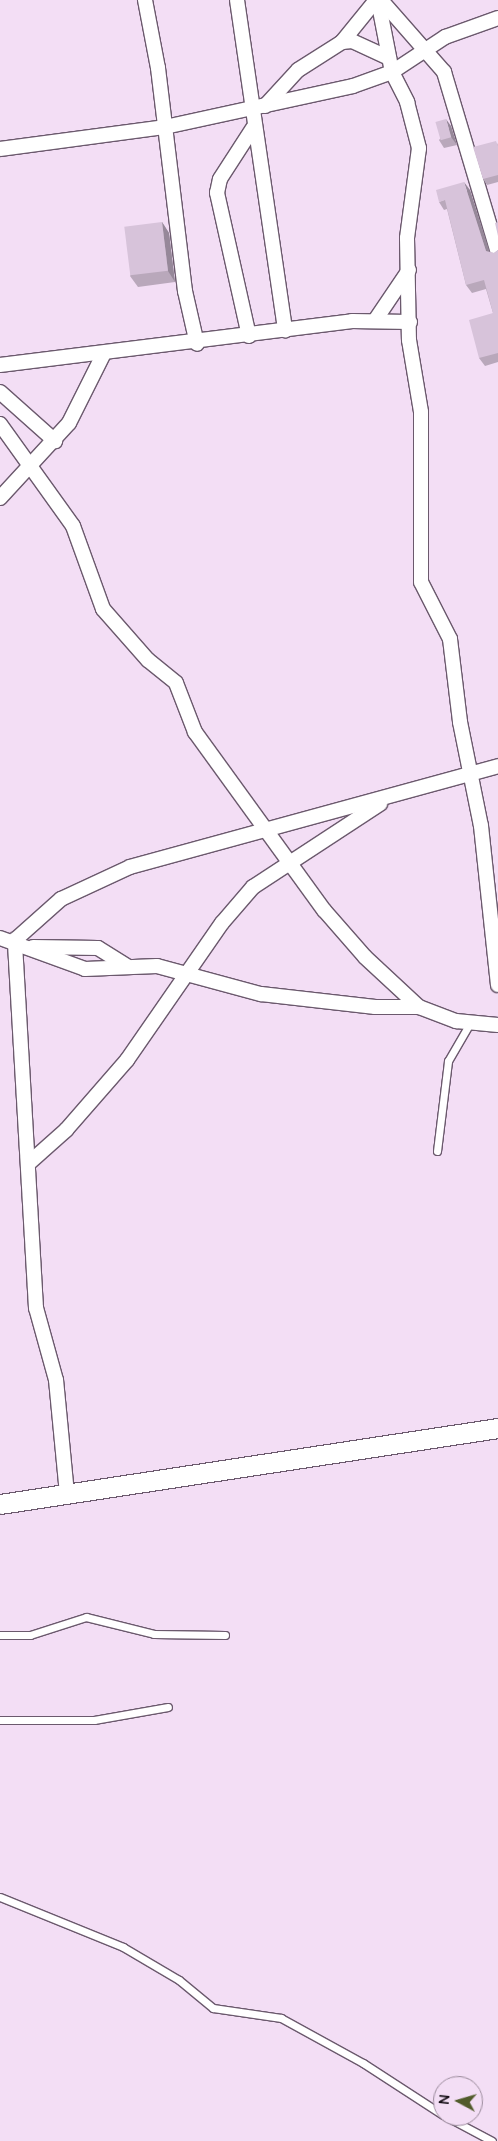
<!DOCTYPE html>
<html>
<head>
<meta charset="utf-8">
<style>
  body { margin:0 }
  #map { position:relative; width:498px; height:2141px; overflow:hidden; background:#f3def5; font-family:Manrope,sans-serif }
  div>[style] { position:absolute }
  .roads { filter:drop-shadow(1px 0 #6b596d) drop-shadow(-1px 0 #6b596d) drop-shadow(0 1px #6b596d) drop-shadow(0 -1px #6b596d) }
  .lane>* { height:7px; margin:-3.5px; padding:0 3.5px; transform-origin:3.5px; border-radius:3.5px; background:#fff }
  .street>* { height:14px; margin:-7px; padding:0 7px; transform-origin:7px; border-radius:7px; background:#fff }
  .secondary>* { height:19px; margin:-9.5px; padding:0 9.5px; transform-origin:9.5px; border-radius:9.5px; background:#fff }
  .wall>* { inset:0; background:#b9a8bb }
  .shaded-wall>* { inset:0; background:#968899 }
  .building>* { inset:0; background:#d7c3da; transform-origin:0 0 }
  span { translate:-50% -50%; white-space:nowrap; text-align:center; line-height:1.15; -webkit-text-stroke:5px #f3def5; paint-order:stroke }
  .north { position:absolute; left:433px; top:2076px; width:50px; height:50px; box-sizing:border-box; background:#f3def5; border:1px solid #9b8b9c; border-radius:50%; rotate:276deg; font-size:14px; font-weight:700; line-height:20px; text-align:center; color:#160f17 }
  .north::after { content:''; display:block; margin:auto; width:18px; height:22px; background:#515b2b; clip-path:polygon(50% 0,100% 100%,50% 72%,0 100%) }
</style>
</head>
<body>
<div id="map">
  <div class="roads">
    <div class="lane">
      <div style="left:437px;top:1151px;width:91px;rotate:-83deg"></div>
      <div style="left:448px;top:1061px;width:44px;rotate:-59.9deg"></div>
      <div style="left:0;top:1635px;width:30px"></div>
      <div style="left:30px;top:1635px;width:59px;rotate:-17.8deg"></div>
      <div style="left:86px;top:1617px;width:70px;rotate:14deg"></div>
      <div style="left:154px;top:1634px;width:71px;rotate:0.8deg"></div>
      <div style="left:0;top:1720px;width:94px"></div>
      <div style="left:94px;top:1720px;width:75px;rotate:-10deg"></div>
      <div style="left:0;top:1897px;width:133px;rotate:22.1deg"></div>
      <div style="left:123px;top:1947px;width:65px;rotate:30.5deg"></div>
      <div style="left:179px;top:1980px;width:44px;rotate:39.5deg"></div>
      <div style="left:213px;top:2008px;width:69px;rotate:8.4deg"></div>
      <div style="left:281px;top:2018px;width:94px;rotate:28.8deg"></div>
      <div style="left:363px;top:2063px;width:95px;rotate:33deg"></div>
      <div style="left:445px;top:2116px;width:53px;rotate:28deg"></div>
    </div>
    <div class="street">
      <div style="left:145px;top:0;width:69px;rotate:79.2deg"></div>
      <div style="left:158px;top:68px;width:225px;rotate:83.1deg"></div>
      <div style="left:185px;top:291px;width:54px;rotate:77.2deg"></div>
      <div style="left:237px;top:0;width:334px;rotate:81.7deg"></div>
      <div style="left:378px;top:0;width:73px;rotate:79deg"></div>
      <div style="left:392px;top:72px;width:34px;rotate:63deg"></div>
      <div style="left:407px;top:102px;width:48px;rotate:75.4deg"></div>
      <div style="left:419px;top:148px;width:91px;rotate:97.6deg"></div>
      <div style="left:407px;top:238px;width:102px;rotate:88.9deg"></div>
      <div style="left:409px;top:340px;width:73px;rotate:80.5deg"></div>
      <div style="left:421px;top:412px;width:170px;rotate:90deg"></div>
      <div style="left:421px;top:582px;width:64px;rotate:63deg"></div>
      <div style="left:450px;top:639px;width:84px;rotate:83.1deg"></div>
      <div style="left:460px;top:722px;width:106px;rotate:78.6deg"></div>
      <div style="left:481px;top:826px;width:160px;rotate:83.9deg"></div>
      <div style="left:381px;top:0;width:96px;rotate:48.8deg"></div>
      <div style="left:444px;top:72px;width:189px;rotate:73.4deg"></div>
      <div style="left:342px;top:42px;width:54px;rotate:-51deg"></div>
      <div style="left:265px;top:106px;width:49px;rotate:-47.5deg"></div>
      <div style="left:298px;top:70px;width:52px;rotate:-32.5deg"></div>
      <div style="left:342px;top:42px;width:10px;rotate:-6deg"></div>
      <div style="left:352px;top:41px;width:41px;rotate:24.7deg"></div>
      <div style="left:0;top:149px;width:166px;rotate:-7.6deg"></div>
      <div style="left:165px;top:127px;width:192px;rotate:-12.3deg"></div>
      <div style="left:353px;top:86px;width:41px;rotate:-19.7deg"></div>
      <div style="left:392px;top:72px;width:64px;rotate:-33.4deg"></div>
      <div style="left:445px;top:37px;width:56px;rotate:-19.7deg"></div>
      <div style="left:376px;top:319px;width:59px;rotate:-56deg"></div>
      <div style="left:249px;top:336px;width:147px;rotate:-102.6deg"></div>
      <div style="left:217px;top:193px;width:14px;rotate:-78deg"></div>
      <div style="left:220px;top:179px;width:61px;rotate:-57.1deg"></div>
      <div style="left:0;top:365px;width:355px;rotate:-7.1deg"></div>
      <div style="left:352px;top:321px;width:58px;rotate:1deg"></div>
      <div style="left:0;top:392px;width:74px;rotate:41.7deg"></div>
      <div style="left:0;top:424px;width:125px;rotate:54.4deg"></div>
      <div style="left:73px;top:526px;width:88px;rotate:70.1deg"></div>
      <div style="left:103px;top:609px;width:68px;rotate:48.6deg"></div>
      <div style="left:148px;top:660px;width:36px;rotate:39deg"></div>
      <div style="left:176px;top:683px;width:53px;rotate:68.8deg"></div>
      <div style="left:195px;top:732px;width:220px;rotate:54.1deg"></div>
      <div style="left:324px;top:910px;width:62px;rotate:48.9deg"></div>
      <div style="left:365px;top:957px;width:74px;rotate:42.8deg"></div>
      <div style="left:0;top:498px;width:102px;rotate:-47.4deg"></div>
      <div style="left:69px;top:423px;width:78px;rotate:-63.4deg"></div>
      <div style="left:0;top:938px;width:90px;rotate:20deg"></div>
      <div style="left:85px;top:969px;width:72px;rotate:-2.4deg"></div>
      <div style="left:157px;top:966px;width:108px;rotate:15.1deg"></div>
      <div style="left:261px;top:994px;width:115px;rotate:6.5deg"></div>
      <div style="left:375px;top:1007px;width:44px"></div>
      <div style="left:419px;top:1007px;width:40px;rotate:21deg"></div>
      <div style="left:456px;top:1021px;width:42px;rotate:5.4deg"></div>
      <div style="left:33px;top:947px;width:65px;rotate:0.9deg"></div>
      <div style="left:98px;top:948px;width:34px;rotate:32deg"></div>
      <div style="left:29px;top:1163px;width:50px;rotate:-41.7deg"></div>
      <div style="left:66px;top:1130px;width:93px;rotate:-48.9deg"></div>
      <div style="left:127px;top:1060px;width:167px;rotate:-55.3deg"></div>
      <div style="left:222px;top:923px;width:48px;rotate:-49.3deg"></div>
      <div style="left:253px;top:887px;width:152px;rotate:-33.2deg"></div>
      <div style="left:67px;top:1494px;width:115px;rotate:-95.5deg"></div>
      <div style="left:56px;top:1380px;width:75px;rotate:-105.5deg"></div>
      <div style="left:36px;top:1308px;width:369px;rotate:-93.3deg"></div>
      <div style="left:15px;top:940px;width:62px;rotate:-41.7deg"></div>
      <div style="left:61px;top:899px;width:76px;rotate:-24.9deg"></div>
      <div style="left:130px;top:867px;width:382px;rotate:-15.3deg"></div>
    </div>
    <div class="secondary">
      <div style="left:0;top:1504px;width:504px;rotate:-8.68deg"></div>
    </div>
  </div>
  <div class="wall">
    <div style="clip-path:polygon(451px 126px,457px 145px,444px 148px,439px 140px)"></div>
    <div style="clip-path:polygon(498px 143px,498px 182px,487px 185px,483px 179px)"></div>
    <div style="clip-path:polygon(470px 190px,489px 252px,494px 253px,498px 250px,498px 362px,485px 366px,479px 358px,493px 313px,486px 289px,472px 293px,466px 285px,447px 209px,444px 210px,439px 202px)"></div>
    <div style="clip-path:polygon(162px 222px,169px 233px,175px 282px,138px 287px,130px 276px)"></div>
  </div>
  <div class="shaded-wall">
    <div style="clip-path:polygon(446px 119px,451px 126px,457px 145px,451px 137px)"></div>
    <div style="clip-path:polygon(464px 182px,470px 190px,492px 259px,486px 251px)"></div>
    <div style="clip-path:polygon(162px 222px,169px 233px,175px 282px,168px 271px)"></div>
  </div>
  <div class="building">
    <div style="left:446px;top:119px;width:19px;height:11px;rotate:74deg"></div>
    <div style="clip-path:polygon(496px 141px,498px 146px,498px 175px,483px 179px,473px 147px)"></div>
    <div style="clip-path:polygon(464px 182px,486px 251px,494px 253px,498px 250px,498px 353px,479px 358px,469px 320px,493px 313px,484px 280px,466px 285px,445px 200px,439px 202px,436px 190px)"></div>
    <div style="left:162px;top:222px;width:49px;height:38px;rotate:83deg"></div>
    <div style="clip-path:polygon(498px 222px,498px 236px,495px 223px)"></div>
  </div>
  <div class="north">N</div>
</div>
</body>
</html>
